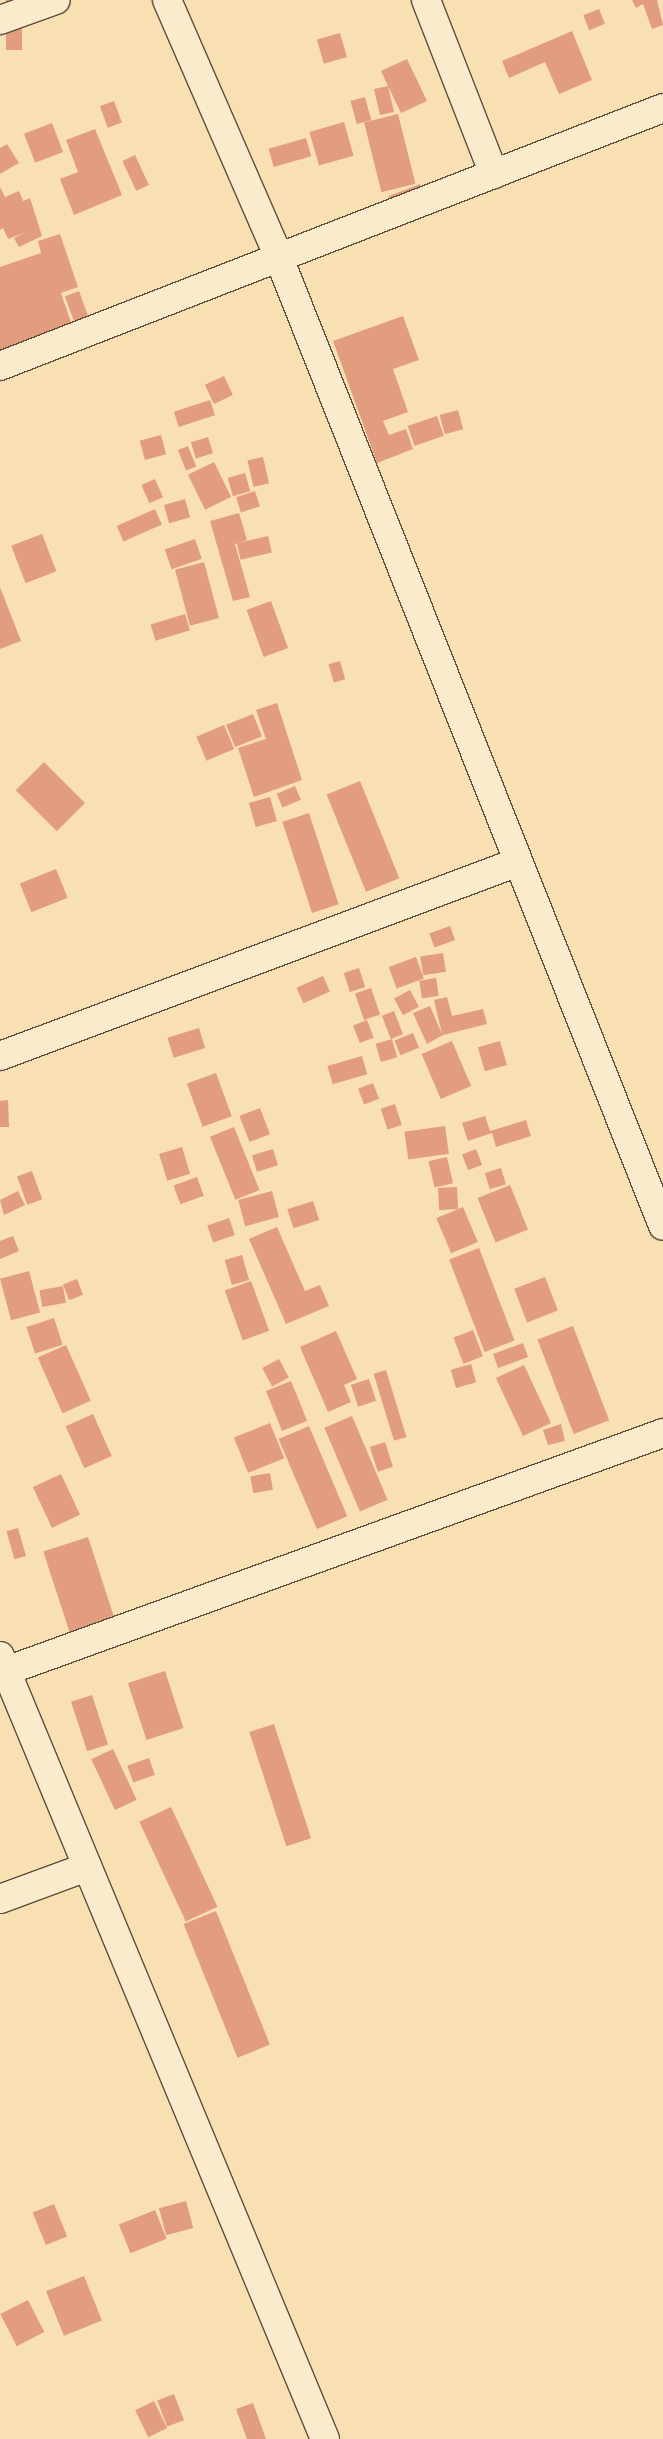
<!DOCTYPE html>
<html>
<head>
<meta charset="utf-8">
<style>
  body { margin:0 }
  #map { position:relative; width:663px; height:2439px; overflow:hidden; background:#f9e0b2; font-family:"IM FELL Great Primer",serif }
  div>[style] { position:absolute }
  .building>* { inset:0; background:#e29d7e; transform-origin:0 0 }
  .roads { filter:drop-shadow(1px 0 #5d4d3d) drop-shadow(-1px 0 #5d4d3d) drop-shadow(0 1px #5d4d3d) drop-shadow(0 -1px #5d4d3d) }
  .minor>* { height:28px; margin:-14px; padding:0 14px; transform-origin:14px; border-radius:14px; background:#fbebcd }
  span { translate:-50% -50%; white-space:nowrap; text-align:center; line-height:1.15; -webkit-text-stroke:4px #fbebcd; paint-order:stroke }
</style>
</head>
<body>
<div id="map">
  <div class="building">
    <div style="left:6px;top:0;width:16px;height:50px"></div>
    <div style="clip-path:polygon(632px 0,657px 0,663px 25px,652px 29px,643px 4px,636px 8px)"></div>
    <div style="left:599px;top:9px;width:16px;height:17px;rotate:68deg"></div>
    <div style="clip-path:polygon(572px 31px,592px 80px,559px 94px,545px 62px,509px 78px,502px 61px)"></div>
    <div style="left:340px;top:33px;width:25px;height:24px;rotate:74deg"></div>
    <div style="clip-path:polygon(407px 59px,427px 101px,401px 113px,388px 86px,394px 112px,380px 115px,374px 89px,388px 86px,381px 71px)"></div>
    <div style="left:365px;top:97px;width:24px;height:15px;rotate:75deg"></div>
    <div style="left:114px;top:101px;width:23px;height:15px;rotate:70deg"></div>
    <div style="left:398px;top:114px;width:72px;height:35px;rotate:76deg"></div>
    <div style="left:344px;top:122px;width:35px;height:36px;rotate:74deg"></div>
    <div style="left:52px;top:123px;width:31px;height:30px;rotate:69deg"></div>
    <div style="clip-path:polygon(95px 129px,122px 195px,74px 215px,60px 179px,78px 172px,66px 140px)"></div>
    <div style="left:306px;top:138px;width:19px;height:39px;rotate:74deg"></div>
    <div style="clip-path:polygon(7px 144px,19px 163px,0 174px,0 148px)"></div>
    <div style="left:135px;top:155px;width:33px;height:14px;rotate:65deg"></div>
    <div style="left:420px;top:184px;width:19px;height:34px;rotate:69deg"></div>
    <div style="clip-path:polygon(0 187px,5px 197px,19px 191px,23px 201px,30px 198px,42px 236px,19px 247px,14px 238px,26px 232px,8px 239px,3px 228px,0 230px)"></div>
    <div style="clip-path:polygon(60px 234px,78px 287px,61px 293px,77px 340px,0 367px,0 267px,41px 253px,38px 241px)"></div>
    <div style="left:79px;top:291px;width:40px;height:15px;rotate:70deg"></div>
    <div style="clip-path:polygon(403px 316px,419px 360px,393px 369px,408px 412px,383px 421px,389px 435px,406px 429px,413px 449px,377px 463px,333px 341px)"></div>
    <div style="left:224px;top:376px;width:21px;height:21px;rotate:65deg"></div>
    <div style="left:210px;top:400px;width:16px;height:38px;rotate:72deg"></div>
    <div style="left:458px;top:410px;width:20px;height:19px;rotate:75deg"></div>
    <div style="left:437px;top:416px;width:21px;height:31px;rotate:71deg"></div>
    <div style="left:161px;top:435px;width:20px;height:22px;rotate:75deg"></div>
    <div style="left:208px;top:437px;width:17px;height:18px;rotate:73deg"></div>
    <div style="left:188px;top:446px;width:22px;height:11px;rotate:68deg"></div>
    <div style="left:263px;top:457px;width:27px;height:16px;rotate:77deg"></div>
    <div style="left:214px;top:462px;width:39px;height:29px;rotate:64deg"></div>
    <div style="left:245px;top:473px;width:19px;height:18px;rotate:74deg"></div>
    <div style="left:155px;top:479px;width:20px;height:15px;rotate:66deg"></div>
    <div style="left:255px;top:491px;width:16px;height:20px;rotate:72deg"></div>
    <div style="left:185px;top:499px;width:19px;height:22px;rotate:74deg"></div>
    <div style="left:155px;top:509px;width:17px;height:42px;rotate:66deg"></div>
    <div style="clip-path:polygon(239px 513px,247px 540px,235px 544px,250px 597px,233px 601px,210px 521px)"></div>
    <div style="left:42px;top:534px;width:40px;height:33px;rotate:69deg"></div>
    <div style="left:268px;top:536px;width:17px;height:32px;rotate:77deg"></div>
    <div style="left:195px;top:539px;width:21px;height:32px;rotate:71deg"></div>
    <div style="left:204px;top:562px;width:58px;height:30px;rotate:75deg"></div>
    <div style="clip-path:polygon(0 587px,21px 641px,0 649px)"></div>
    <div style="left:271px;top:601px;width:50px;height:26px;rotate:70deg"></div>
    <div style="left:185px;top:614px;width:17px;height:36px;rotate:73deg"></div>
    <div style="left:340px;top:661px;width:19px;height:12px;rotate:74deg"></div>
    <div style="clip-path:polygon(277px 703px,302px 780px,254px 797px,238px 748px,266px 739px,256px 710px)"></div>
    <div style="left:253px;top:714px;width:24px;height:29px;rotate:68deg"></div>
    <div style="left:224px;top:725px;width:26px;height:30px;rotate:67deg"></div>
    <div style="left:44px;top:762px;width:58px;height:40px;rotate:45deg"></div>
    <div style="left:360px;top:781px;width:105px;height:36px;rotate:68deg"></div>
    <div style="left:295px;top:786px;width:15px;height:20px;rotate:67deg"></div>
    <div style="left:270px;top:797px;width:25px;height:22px;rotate:74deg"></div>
    <div style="left:309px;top:813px;width:96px;height:28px;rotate:72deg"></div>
    <div style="left:56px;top:869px;width:31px;height:39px;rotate:68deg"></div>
    <div style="left:450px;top:926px;width:15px;height:22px;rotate:70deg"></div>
    <div style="left:443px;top:953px;width:19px;height:23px;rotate:81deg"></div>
    <div style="left:416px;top:957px;width:23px;height:29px;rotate:70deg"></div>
    <div style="left:359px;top:968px;width:20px;height:16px;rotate:72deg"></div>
    <div style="left:323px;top:976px;width:17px;height:29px;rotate:66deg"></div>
    <div style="left:436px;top:978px;width:18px;height:17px;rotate:81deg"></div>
    <div style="left:371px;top:988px;width:28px;height:17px;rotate:71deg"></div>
    <div style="left:410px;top:990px;width:19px;height:18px;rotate:62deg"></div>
    <div style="clip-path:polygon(447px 997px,452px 1016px,483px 1009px,487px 1024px,443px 1035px,427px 1044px,413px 1013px,430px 1006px,442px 1034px,434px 1000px)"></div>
    <div style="left:394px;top:1011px;width:25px;height:13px;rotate:69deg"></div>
    <div style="left:367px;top:1020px;width:19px;height:15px;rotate:69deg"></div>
    <div style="left:199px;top:1028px;width:21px;height:33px;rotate:73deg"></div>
    <div style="left:413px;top:1033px;width:16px;height:20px;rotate:68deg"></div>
    <div style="left:392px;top:1039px;width:19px;height:17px;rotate:74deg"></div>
    <div style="left:452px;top:1041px;width:49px;height:33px;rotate:67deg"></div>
    <div style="left:500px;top:1041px;width:25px;height:23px;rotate:74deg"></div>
    <div style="left:362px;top:1056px;width:19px;height:36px;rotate:74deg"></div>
    <div style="left:216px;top:1073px;width:46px;height:31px;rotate:70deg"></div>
    <div style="left:373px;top:1083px;width:17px;height:16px;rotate:69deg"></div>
    <div style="clip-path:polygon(8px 1100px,9px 1127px,0 1127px,0 1101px)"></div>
    <div style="left:395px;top:1104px;width:22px;height:15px;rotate:72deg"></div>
    <div style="left:260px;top:1108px;width:28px;height:22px;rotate:69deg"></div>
    <div style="clip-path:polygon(485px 1116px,490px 1131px,526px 1120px,531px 1136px,496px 1147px,492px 1133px,468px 1141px,462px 1123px)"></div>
    <div style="left:445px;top:1126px;width:28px;height:41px;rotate:82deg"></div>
    <div style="left:234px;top:1127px;width:68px;height:26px;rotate:68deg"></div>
    <div style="left:182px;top:1147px;width:28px;height:24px;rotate:73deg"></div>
    <div style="left:273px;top:1149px;width:17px;height:22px;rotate:73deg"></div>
    <div style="left:476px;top:1149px;width:17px;height:15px;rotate:69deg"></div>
    <div style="left:447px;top:1157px;width:27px;height:19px;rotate:77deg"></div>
    <div style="left:501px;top:1168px;width:17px;height:17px;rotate:73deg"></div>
    <div style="left:32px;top:1171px;width:30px;height:16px;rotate:70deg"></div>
    <div style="left:197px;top:1177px;width:20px;height:25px;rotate:70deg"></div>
    <div style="left:510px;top:1185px;width:48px;height:35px;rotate:68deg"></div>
    <div style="left:457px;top:1187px;width:22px;height:19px;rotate:87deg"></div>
    <div style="clip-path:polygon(18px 1191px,25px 1205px,4px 1215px,0 1200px)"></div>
    <div style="left:272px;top:1191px;width:27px;height:35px;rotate:75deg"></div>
    <div style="left:313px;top:1201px;width:20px;height:27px;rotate:72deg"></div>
    <div style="left:463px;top:1207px;width:38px;height:29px;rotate:67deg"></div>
    <div style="left:229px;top:1218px;width:18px;height:23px;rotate:71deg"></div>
    <div style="clip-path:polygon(277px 1227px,305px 1291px,320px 1285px,329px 1306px,286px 1324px,249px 1239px)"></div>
    <div style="clip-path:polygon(13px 1236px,19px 1251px,0 1259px,0 1241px)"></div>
    <div style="left:479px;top:1248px;width:99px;height:32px;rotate:69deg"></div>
    <div style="left:242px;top:1255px;width:26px;height:18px;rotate:74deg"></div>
    <div style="left:29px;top:1271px;width:43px;height:30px;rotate:75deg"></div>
    <div style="left:545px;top:1277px;width:36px;height:33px;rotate:69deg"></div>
    <div style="left:77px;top:1279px;width:17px;height:15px;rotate:69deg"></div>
    <div style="left:251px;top:1281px;width:53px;height:28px;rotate:70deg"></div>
    <div style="left:63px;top:1286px;width:17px;height:24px;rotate:80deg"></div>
    <div style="left:54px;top:1318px;width:28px;height:29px;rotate:72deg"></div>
    <div style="left:573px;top:1326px;width:101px;height:38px;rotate:69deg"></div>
    <div style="left:473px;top:1330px;width:28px;height:21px;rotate:69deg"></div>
    <div style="clip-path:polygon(336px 1331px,357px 1379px,344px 1385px,351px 1402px,328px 1412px,300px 1347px)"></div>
    <div style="left:523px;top:1343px;width:15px;height:32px;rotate:70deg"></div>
    <div style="left:66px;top:1345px;width:61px;height:31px;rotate:66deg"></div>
    <div style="left:279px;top:1359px;width:21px;height:19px;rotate:62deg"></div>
    <div style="left:471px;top:1364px;width:19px;height:21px;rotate:74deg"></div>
    <div style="left:524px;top:1365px;width:64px;height:31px;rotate:65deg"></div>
    <div style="left:386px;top:1370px;width:70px;height:13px;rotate:73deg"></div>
    <div style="left:369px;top:1379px;width:23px;height:19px;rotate:72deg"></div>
    <div style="left:291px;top:1381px;width:43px;height:27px;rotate:68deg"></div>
    <div style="left:93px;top:1414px;width:46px;height:30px;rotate:66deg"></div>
    <div style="left:352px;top:1416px;width:91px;height:30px;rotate:67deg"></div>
    <div style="left:270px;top:1423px;width:38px;height:39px;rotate:68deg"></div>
    <div style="clip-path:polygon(561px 1424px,565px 1441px,548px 1445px,543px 1430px)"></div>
    <div style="left:309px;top:1426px;width:98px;height:33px;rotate:67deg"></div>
    <div style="left:385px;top:1442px;width:26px;height:16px;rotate:72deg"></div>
    <div style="left:270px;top:1473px;width:17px;height:20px;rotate:80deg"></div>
    <div style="left:61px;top:1474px;width:45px;height:31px;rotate:65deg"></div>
    <div style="left:18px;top:1528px;width:29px;height:12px;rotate:74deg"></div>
    <div style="left:88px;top:1537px;width:86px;height:47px;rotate:72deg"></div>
    <div style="left:165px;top:1671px;width:60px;height:39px;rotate:72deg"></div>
    <div style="left:92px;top:1695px;width:52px;height:22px;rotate:72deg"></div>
    <div style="left:274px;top:1724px;width:120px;height:26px;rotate:72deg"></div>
    <div style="left:113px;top:1749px;width:56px;height:24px;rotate:65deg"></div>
    <div style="left:149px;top:1758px;width:18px;height:23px;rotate:71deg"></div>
    <div style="left:171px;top:1807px;width:110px;height:35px;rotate:65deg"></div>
    <div style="left:216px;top:1911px;width:144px;height:35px;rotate:68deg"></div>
    <div style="left:186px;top:2201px;width:28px;height:28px;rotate:75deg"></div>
    <div style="left:54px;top:2204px;width:35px;height:23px;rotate:68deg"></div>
    <div style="left:155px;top:2210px;width:31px;height:39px;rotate:68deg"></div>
    <div style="left:84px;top:2276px;width:48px;height:41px;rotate:68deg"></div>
    <div style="left:28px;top:2300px;width:36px;height:31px;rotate:63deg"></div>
    <div style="left:174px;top:2394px;width:28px;height:18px;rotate:69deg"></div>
    <div style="left:154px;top:2401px;width:30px;height:21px;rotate:64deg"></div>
    <div style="clip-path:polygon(253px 2403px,266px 2439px,247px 2439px,236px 2409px)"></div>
  </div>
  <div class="roads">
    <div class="minor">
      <div style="left:167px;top:0;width:281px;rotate:66.5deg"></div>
      <div style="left:279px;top:258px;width:1041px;rotate:68.36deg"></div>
      <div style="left:426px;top:0;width:187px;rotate:68.7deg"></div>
      <div style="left:0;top:20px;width:59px;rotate:-19.7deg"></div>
      <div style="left:0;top:366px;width:711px;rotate:-21.26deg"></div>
      <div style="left:0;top:1056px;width:553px;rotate:-20.53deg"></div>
      <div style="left:0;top:1656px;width:848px;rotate:67.46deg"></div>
      <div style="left:6px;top:1671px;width:699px;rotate:-19.91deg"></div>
      <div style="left:0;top:1899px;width:93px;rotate:-20.2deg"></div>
    </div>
  </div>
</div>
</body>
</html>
